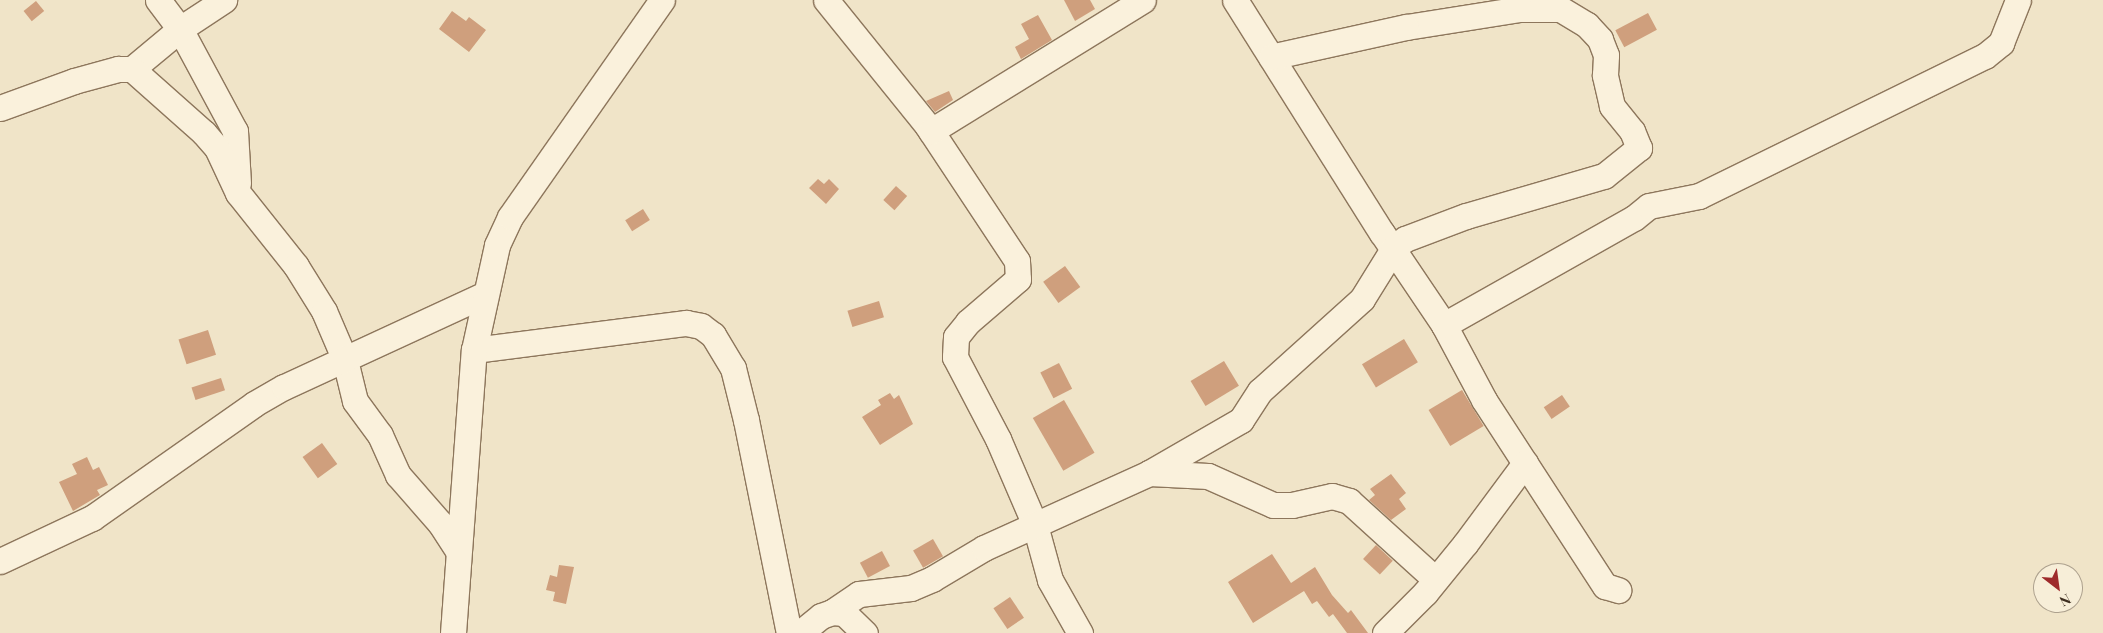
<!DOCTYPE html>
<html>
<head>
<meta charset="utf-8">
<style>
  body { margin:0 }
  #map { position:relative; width:2103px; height:633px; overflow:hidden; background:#f0e4c8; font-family:"Playfair Display",serif }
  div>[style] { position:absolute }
  .building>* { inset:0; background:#cf9f7d; transform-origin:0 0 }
  .roads { filter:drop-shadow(1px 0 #8d765c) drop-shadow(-1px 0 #8d765c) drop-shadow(0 1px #8d765c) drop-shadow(0 -1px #8d765c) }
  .minor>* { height:25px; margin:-12.5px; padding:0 12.5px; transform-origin:12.5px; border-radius:12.5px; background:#faf1dc }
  span { translate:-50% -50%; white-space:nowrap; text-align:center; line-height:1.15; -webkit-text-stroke:4px #f7eed8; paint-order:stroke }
  .north { position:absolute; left:2033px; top:563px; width:50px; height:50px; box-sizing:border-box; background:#f7eed8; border:1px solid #ada18e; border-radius:50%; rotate:150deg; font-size:14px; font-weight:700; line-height:20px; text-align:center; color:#3d2e20 }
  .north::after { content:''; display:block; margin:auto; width:18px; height:22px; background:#9e2a2b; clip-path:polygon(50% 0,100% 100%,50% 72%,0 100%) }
</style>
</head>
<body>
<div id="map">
  <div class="building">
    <div style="clip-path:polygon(1064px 0,1090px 0,1095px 9px,1075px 21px)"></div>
    <div style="left:36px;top:1px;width:13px;height:16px;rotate:51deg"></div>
    <div style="clip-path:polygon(452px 11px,466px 21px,469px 17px,486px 30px,469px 52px,439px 29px)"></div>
    <div style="left:1648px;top:13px;width:19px;height:37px;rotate:62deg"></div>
    <div style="clip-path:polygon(1038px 15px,1052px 40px,1021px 59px,1015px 47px,1029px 39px,1021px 24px)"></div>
    <div style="clip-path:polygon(949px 91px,953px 100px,935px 112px,926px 101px)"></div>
    <div style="clip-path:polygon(818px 179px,824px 184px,829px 179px,839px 189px,826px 204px,809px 188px)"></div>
    <div style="left:896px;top:186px;width:15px;height:19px;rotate:42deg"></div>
    <div style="left:643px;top:209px;width:13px;height:21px;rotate:58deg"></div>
    <div style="left:1065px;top:266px;width:26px;height:27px;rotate:54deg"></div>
    <div style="left:879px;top:301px;width:17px;height:33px;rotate:73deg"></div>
    <div style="left:208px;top:330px;width:26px;height:31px;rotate:72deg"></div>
    <div style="left:1404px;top:339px;width:27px;height:49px;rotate:59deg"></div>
    <div style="left:1224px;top:361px;width:29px;height:39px;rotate:59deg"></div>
    <div style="left:1059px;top:363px;width:29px;height:21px;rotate:63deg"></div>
    <div style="left:221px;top:378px;width:13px;height:31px;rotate:72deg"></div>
    <div style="left:1462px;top:390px;width:42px;height:39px;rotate:59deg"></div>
    <div style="clip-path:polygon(890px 393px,894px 399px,899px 395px,913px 424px,880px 445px,862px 417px,881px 405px,878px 400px)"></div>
    <div style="left:1562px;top:395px;width:14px;height:22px;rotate:56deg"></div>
    <div style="left:1064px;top:400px;width:61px;height:36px;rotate:60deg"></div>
    <div style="left:322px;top:443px;width:26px;height:24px;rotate:54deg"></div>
    <div style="clip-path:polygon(87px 457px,93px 470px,99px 467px,108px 485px,97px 490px,100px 495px,73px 511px,59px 482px,77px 474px,72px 464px)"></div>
    <div style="clip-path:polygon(1391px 474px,1406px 493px,1399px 499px,1406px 509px,1391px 520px,1369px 500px,1375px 495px,1370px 489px)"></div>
    <div style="left:933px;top:539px;width:20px;height:23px;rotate:60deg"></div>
    <div style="left:1376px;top:545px;width:23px;height:19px;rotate:43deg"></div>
    <div style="left:882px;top:551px;width:17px;height:25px;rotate:62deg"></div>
    <div style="clip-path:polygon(1272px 554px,1291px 583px,1315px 567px,1332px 595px,1348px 613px,1351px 610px,1368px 633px,1347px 633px,1333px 614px,1329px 617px,1317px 601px,1312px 604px,1304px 591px,1253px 623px,1228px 582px)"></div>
    <div style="clip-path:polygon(559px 565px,574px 567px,566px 604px,553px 601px,555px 592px,546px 590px,550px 575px,557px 577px)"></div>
    <div style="left:1010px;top:597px;width:25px;height:20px;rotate:56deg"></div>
  </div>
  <div class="roads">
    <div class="minor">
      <div style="left:158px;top:0;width:36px;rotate:53deg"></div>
      <div style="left:180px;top:29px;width:116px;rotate:61.7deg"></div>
      <div style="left:235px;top:131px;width:52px;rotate:86.7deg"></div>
      <div style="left:826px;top:0;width:161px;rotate:51.1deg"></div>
      <div style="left:927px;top:125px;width:163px;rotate:56.5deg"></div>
      <div style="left:1017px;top:261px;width:18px;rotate:87deg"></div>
      <div style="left:1018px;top:279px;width:66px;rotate:139.3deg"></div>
      <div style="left:968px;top:322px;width:19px;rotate:129deg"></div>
      <div style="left:956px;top:337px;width:20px;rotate:93deg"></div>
      <div style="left:955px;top:357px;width:93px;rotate:62.3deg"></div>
      <div style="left:998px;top:439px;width:94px;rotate:66.7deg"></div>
      <div style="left:1035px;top:525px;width:57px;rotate:74.7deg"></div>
      <div style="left:1050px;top:580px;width:61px;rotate:60.5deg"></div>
      <div style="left:1235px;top:0;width:275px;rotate:57.8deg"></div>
      <div style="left:1382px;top:233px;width:111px;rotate:56deg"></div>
      <div style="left:1444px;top:325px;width:85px;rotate:61.9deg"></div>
      <div style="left:1484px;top:400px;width:222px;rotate:57deg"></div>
      <div style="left:1605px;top:586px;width:14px;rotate:17deg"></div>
      <div style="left:132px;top:69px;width:62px;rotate:-39.8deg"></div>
      <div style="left:180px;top:29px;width:53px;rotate:-33.4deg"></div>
      <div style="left:0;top:108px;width:79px;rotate:-20deg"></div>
      <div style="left:74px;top:81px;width:46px;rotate:-15.3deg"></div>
      <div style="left:118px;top:69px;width:14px"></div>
      <div style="left:132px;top:69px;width:96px;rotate:41.6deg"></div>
      <div style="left:204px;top:133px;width:20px;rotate:49deg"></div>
      <div style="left:217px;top:148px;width:50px;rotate:65deg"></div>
      <div style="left:238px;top:193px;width:93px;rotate:51.5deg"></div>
      <div style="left:296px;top:266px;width:53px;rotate:58.1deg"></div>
      <div style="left:324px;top:311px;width:53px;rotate:66.8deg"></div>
      <div style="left:345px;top:360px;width:42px;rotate:76.3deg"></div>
      <div style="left:355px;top:401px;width:42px;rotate:53.7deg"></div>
      <div style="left:380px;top:435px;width:44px;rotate:65.8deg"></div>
      <div style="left:398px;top:475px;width:64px;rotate:48.8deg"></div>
      <div style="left:440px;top:523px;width:33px;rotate:57deg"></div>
      <div style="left:931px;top:131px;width:249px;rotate:-31.7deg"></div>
      <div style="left:1444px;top:325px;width:218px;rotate:-29.4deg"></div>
      <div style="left:1634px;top:218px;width:19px;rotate:-39deg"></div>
      <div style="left:1649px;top:206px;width:51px;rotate:-11.3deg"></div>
      <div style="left:1699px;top:196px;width:318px;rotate:-26.1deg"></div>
      <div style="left:1985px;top:56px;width:21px;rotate:-39deg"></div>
      <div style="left:2001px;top:43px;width:46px;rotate:-68.4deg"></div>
      <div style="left:474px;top:350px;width:214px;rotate:-7.3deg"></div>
      <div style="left:686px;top:323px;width:15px;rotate:11deg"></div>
      <div style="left:701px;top:326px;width:15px;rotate:37deg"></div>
      <div style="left:713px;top:335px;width:39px;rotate:59deg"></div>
      <div style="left:733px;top:368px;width:54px;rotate:76deg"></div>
      <div style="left:746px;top:420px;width:217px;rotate:78.6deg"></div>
      <div style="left:1149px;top:473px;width:59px;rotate:2.9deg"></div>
      <div style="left:1208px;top:476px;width:71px;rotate:24deg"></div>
      <div style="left:1273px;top:505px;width:19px"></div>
      <div style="left:1292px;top:505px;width:41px;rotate:-12.7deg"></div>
      <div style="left:1332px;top:496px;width:18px;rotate:16deg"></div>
      <div style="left:1349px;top:501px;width:116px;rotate:42.2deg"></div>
      <div style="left:0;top:561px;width:102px;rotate:-25.1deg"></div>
      <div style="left:92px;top:518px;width:198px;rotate:-35.1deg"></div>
      <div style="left:254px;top:404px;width:34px;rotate:-30deg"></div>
      <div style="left:284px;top:387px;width:221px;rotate:-24.8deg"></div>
      <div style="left:832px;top:612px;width:32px;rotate:-34deg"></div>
      <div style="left:859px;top:594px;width:52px;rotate:-6.6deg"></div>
      <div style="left:911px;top:588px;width:23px;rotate:-23deg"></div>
      <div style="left:932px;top:579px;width:61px;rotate:-30.8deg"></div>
      <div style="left:984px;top:548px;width:181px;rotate:-24.4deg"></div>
      <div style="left:1149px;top:473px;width:106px;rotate:-29.9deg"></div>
      <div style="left:1241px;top:420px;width:35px;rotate:-57deg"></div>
      <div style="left:1260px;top:391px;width:137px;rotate:-42deg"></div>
      <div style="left:1362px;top:299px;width:59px;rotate:-58.2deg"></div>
      <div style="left:1393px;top:249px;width:16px;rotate:-40deg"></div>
      <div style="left:1405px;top:239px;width:65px;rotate:-20.7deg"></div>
      <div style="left:1466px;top:216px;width:144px;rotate:-16.2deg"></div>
      <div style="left:1604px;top:176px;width:45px;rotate:-38.7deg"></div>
      <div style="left:1639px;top:148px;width:18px;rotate:-112deg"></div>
      <div style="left:1632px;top:131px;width:32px;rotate:-129deg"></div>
      <div style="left:1612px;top:106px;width:32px;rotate:-103deg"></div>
      <div style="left:1605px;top:75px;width:20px;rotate:-87deg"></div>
      <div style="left:1606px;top:55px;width:17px;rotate:-111deg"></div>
      <div style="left:1600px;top:39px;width:19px;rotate:-133deg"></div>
      <div style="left:1587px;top:25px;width:31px;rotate:-149deg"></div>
      <div style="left:1560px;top:9px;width:40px;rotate:180deg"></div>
      <div style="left:1520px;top:9px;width:115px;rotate:171deg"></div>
      <div style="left:1406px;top:27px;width:138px;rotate:167.5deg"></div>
      <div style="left:453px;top:633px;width:284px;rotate:-85.8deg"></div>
      <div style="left:474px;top:350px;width:107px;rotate:-77.6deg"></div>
      <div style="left:497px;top:245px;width:31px;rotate:-65deg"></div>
      <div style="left:510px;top:217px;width:265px;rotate:-55deg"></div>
      <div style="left:800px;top:633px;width:27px;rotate:-39deg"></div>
      <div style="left:821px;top:616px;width:12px;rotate:-20deg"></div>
      <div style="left:832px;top:612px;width:12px;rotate:5deg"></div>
      <div style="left:844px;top:613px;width:29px;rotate:44deg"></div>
      <div style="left:1385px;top:633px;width:57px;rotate:-45deg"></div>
      <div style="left:1425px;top:593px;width:63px;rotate:-50.8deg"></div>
      <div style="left:1465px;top:544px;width:101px;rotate:-53.5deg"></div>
    </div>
  </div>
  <div class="north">N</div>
</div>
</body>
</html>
